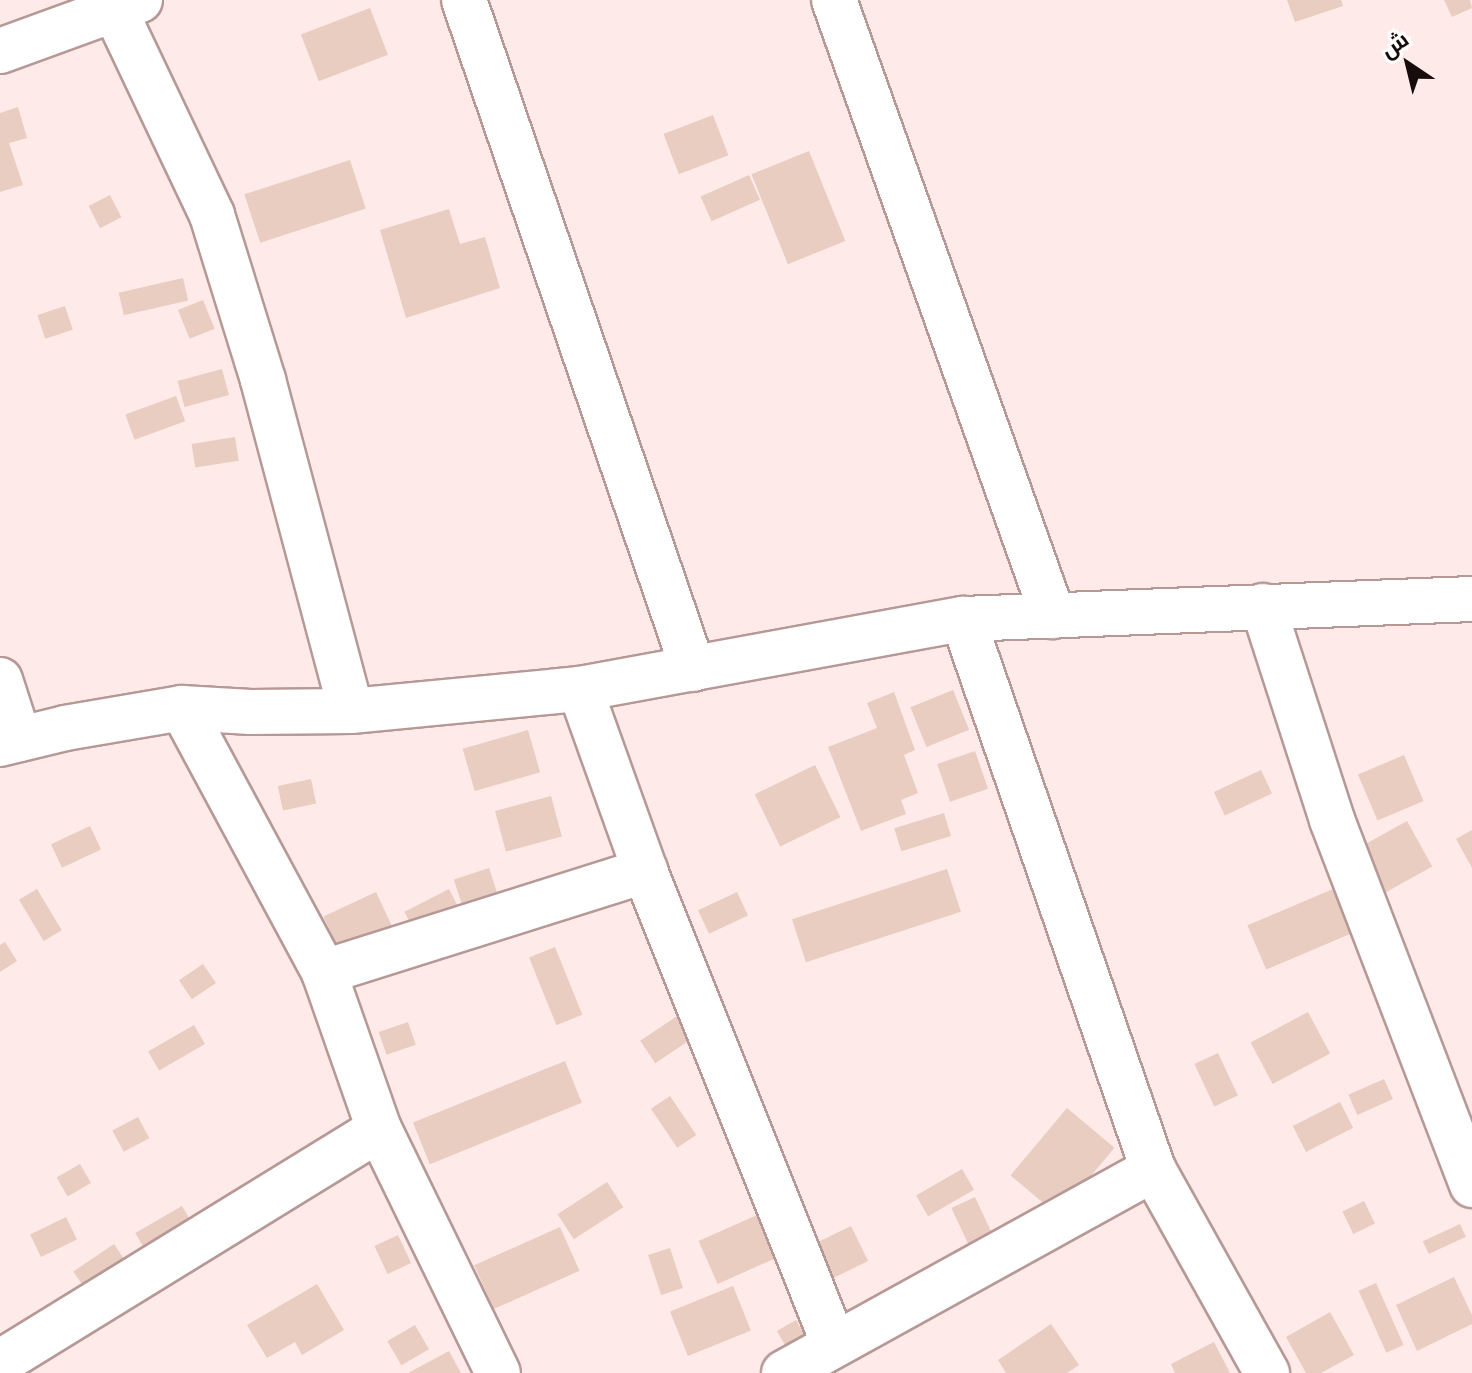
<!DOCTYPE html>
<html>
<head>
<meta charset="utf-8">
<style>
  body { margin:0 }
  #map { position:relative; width:1472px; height:1373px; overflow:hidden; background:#feebe9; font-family:Inter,Cairo,sans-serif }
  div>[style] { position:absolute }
  .building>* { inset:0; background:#e8cdc0; transform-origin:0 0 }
  .roads { filter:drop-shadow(2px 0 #b69996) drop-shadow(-2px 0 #b69996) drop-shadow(0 2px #b69996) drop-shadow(0 -2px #b69996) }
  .minor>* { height:44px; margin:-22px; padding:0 22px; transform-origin:22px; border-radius:22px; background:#fff }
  span { translate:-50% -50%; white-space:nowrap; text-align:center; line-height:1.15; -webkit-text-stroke:6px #fdfdfd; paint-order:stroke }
  .north { position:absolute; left:1368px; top:24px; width:80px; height:80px; -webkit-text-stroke:6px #fdfdfd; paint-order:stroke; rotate:325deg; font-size:22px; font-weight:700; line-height:32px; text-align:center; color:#160c0b }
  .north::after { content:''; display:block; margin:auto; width:28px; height:36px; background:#160c0b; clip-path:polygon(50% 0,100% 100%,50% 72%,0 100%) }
</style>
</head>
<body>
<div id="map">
  <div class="building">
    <div style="clip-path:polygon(1287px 0,1341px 0,1343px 6px,1295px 22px)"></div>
    <div style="clip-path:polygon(1444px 0,1470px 0,1472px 8px,1452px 17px)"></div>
    <div style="left:370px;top:8px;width:50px;height:74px;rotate:69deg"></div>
    <div style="clip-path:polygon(18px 107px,27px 138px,9px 143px,23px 185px,0 192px,0 113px)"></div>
    <div style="left:713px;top:115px;width:43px;height:53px;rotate:69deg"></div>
    <div style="left:809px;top:151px;width:97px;height:62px;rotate:68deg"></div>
    <div style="left:350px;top:160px;width:51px;height:111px;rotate:72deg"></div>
    <div style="left:749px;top:175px;width:27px;height:53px;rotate:66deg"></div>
    <div style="left:110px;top:195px;width:25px;height:24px;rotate:63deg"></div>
    <div style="clip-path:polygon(449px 209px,460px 244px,485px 237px,500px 288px,406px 318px,380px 230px)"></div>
    <div style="left:183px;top:278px;width:23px;height:66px;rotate:77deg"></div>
    <div style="left:203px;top:300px;width:31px;height:27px;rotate:68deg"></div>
    <div style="left:65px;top:306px;width:25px;height:29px;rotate:72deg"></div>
    <div style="left:222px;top:369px;width:27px;height:46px;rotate:75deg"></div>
    <div style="left:176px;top:396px;width:27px;height:54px;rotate:70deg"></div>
    <div style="left:235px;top:437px;width:24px;height:44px;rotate:81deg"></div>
    <div style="left:953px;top:690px;width:43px;height:46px;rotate:68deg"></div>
    <div style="clip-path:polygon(894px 692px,915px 750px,904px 755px,918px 793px,901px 800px,906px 814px,861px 831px,828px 747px,877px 728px,867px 703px)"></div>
    <div style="left:528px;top:730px;width:44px;height:68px;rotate:74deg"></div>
    <div style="left:975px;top:751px;width:40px;height:40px;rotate:71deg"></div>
    <div style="left:1404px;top:755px;width:50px;height:50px;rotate:67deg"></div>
    <div style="left:815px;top:765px;width:58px;height:67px;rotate:64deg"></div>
    <div style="left:1261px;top:770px;width:26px;height:52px;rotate:65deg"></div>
    <div style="left:311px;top:779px;width:25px;height:34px;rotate:78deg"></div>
    <div style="left:551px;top:796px;width:42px;height:58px;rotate:75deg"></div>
    <div style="left:944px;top:813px;width:24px;height:52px;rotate:73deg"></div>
    <div style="left:1407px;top:821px;width:52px;height:55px;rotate:61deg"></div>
    <div style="left:90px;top:826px;width:26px;height:43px;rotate:65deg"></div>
    <div style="clip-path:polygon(1472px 830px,1472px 868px,1456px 839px)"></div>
    <div style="left:489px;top:868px;width:35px;height:37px;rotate:72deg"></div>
    <div style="left:947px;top:869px;width:45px;height:163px;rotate:72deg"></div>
    <div style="left:37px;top:889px;width:48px;height:21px;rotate:59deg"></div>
    <div style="left:449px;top:889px;width:29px;height:50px;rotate:63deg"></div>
    <div style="left:1333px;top:889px;width:48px;height:93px;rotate:67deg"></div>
    <div style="left:376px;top:892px;width:47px;height:58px;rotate:65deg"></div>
    <div style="left:737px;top:892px;width:26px;height:43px;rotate:65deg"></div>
    <div style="clip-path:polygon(5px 942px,17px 961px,0 972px,0 945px)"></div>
    <div style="left:555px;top:947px;width:73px;height:28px;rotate:68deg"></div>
    <div style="left:203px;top:964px;width:23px;height:29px;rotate:56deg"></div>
    <div style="left:1308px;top:1012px;width:47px;height:65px;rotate:62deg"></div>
    <div style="left:680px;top:1014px;width:27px;height:48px;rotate:56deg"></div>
    <div style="left:408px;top:1022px;width:24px;height:31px;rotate:71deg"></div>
    <div style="left:194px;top:1025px;width:22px;height:53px;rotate:60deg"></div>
    <div style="left:1218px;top:1053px;width:47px;height:26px;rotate:65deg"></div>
    <div style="left:565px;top:1061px;width:45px;height:164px;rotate:68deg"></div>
    <div style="left:1384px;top:1079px;width:22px;height:39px;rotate:66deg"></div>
    <div style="left:670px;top:1096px;width:47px;height:23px;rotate:56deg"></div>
    <div style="left:1340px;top:1102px;width:29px;height:53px;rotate:63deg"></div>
    <div style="left:1067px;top:1108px;width:62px;height:88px;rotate:40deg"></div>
    <div style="left:138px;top:1117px;width:24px;height:29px;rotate:62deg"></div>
    <div style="left:80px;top:1164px;width:22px;height:27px;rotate:60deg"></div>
    <div style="left:962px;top:1169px;width:24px;height:53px;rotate:60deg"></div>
    <div style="left:607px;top:1182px;width:30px;height:59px;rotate:57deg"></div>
    <div style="left:975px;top:1197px;width:57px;height:26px;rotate:65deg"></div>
    <div style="left:1364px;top:1201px;width:25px;height:24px;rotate:64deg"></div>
    <div style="left:182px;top:1206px;width:22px;height:54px;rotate:60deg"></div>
    <div style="left:757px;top:1215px;width:47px;height:64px;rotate:66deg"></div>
    <div style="left:66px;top:1217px;width:25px;height:40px;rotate:64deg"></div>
    <div style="left:1460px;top:1224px;width:14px;height:41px;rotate:65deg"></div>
    <div style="left:851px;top:1226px;width:39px;height:43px;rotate:64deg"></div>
    <div style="left:560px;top:1227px;width:48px;height:94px;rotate:66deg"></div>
    <div style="left:398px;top:1235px;width:31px;height:26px;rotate:65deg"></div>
    <div style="left:114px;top:1244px;width:25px;height:49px;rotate:56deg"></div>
    <div style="left:670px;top:1248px;width:42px;height:23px;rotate:72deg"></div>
    <div style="clip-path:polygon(1454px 1277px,1472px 1315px,1472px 1324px,1417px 1351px,1396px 1305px)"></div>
    <div style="left:1376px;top:1283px;width:68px;height:19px;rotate:66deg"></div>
    <div style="clip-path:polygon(317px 1284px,344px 1330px,302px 1355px,295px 1342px,267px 1358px,247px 1325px)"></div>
    <div style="left:733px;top:1286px;width:48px;height:68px;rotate:68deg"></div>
    <div style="clip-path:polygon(1330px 1312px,1354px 1355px,1321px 1373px,1306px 1373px,1286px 1337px)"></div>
    <div style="left:796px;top:1320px;width:30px;height:22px;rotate:60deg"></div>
    <div style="clip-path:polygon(1051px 1324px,1079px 1365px,1067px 1373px,1006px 1373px,998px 1360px)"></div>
    <div style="left:415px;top:1325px;width:28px;height:32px;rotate:60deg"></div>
    <div style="clip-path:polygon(1214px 1342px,1230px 1373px,1175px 1373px,1171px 1364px)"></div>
    <div style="clip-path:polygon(449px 1351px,461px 1373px,408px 1373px)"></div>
  </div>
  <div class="roads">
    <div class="minor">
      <div style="left:110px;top:0;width:238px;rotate:64.6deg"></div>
      <div style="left:212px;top:215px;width:173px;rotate:72.8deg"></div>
      <div style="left:263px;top:380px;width:342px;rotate:75.1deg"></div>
      <div style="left:464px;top:0;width:707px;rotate:71.1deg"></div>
      <div style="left:834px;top:0;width:654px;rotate:70.43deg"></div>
      <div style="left:0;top:51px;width:149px;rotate:-20deg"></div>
      <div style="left:1263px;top:606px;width:225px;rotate:72.1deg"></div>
      <div style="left:1332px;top:820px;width:391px;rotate:69deg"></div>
      <div style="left:963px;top:619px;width:582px;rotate:70.94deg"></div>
      <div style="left:1153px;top:1169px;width:234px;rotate:60.8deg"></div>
      <div style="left:0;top:680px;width:62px;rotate:72.1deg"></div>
      <div style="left:580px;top:689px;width:193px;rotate:70.3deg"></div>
      <div style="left:645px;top:871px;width:509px;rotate:68.22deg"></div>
      <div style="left:182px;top:708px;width:300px;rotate:61.7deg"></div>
      <div style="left:324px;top:972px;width:166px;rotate:70.7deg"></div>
      <div style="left:379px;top:1129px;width:271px;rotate:64deg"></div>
      <div style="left:0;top:744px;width:67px;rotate:-13.8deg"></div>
      <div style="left:65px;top:728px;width:119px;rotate:-9.7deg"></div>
      <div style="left:182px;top:708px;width:69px;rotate:3.3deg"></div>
      <div style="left:251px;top:712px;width:100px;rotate:-0.6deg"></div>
      <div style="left:351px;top:711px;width:230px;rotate:-5.5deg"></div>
      <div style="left:580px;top:689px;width:389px;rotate:-10.4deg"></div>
      <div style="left:963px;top:619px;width:509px;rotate:-2.25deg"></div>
      <div style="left:324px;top:972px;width:337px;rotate:-17.5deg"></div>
      <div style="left:12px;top:1355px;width:431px;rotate:-31.6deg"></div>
      <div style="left:784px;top:1373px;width:422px;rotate:-28.9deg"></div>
    </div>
  </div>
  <div class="north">ش</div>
</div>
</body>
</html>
